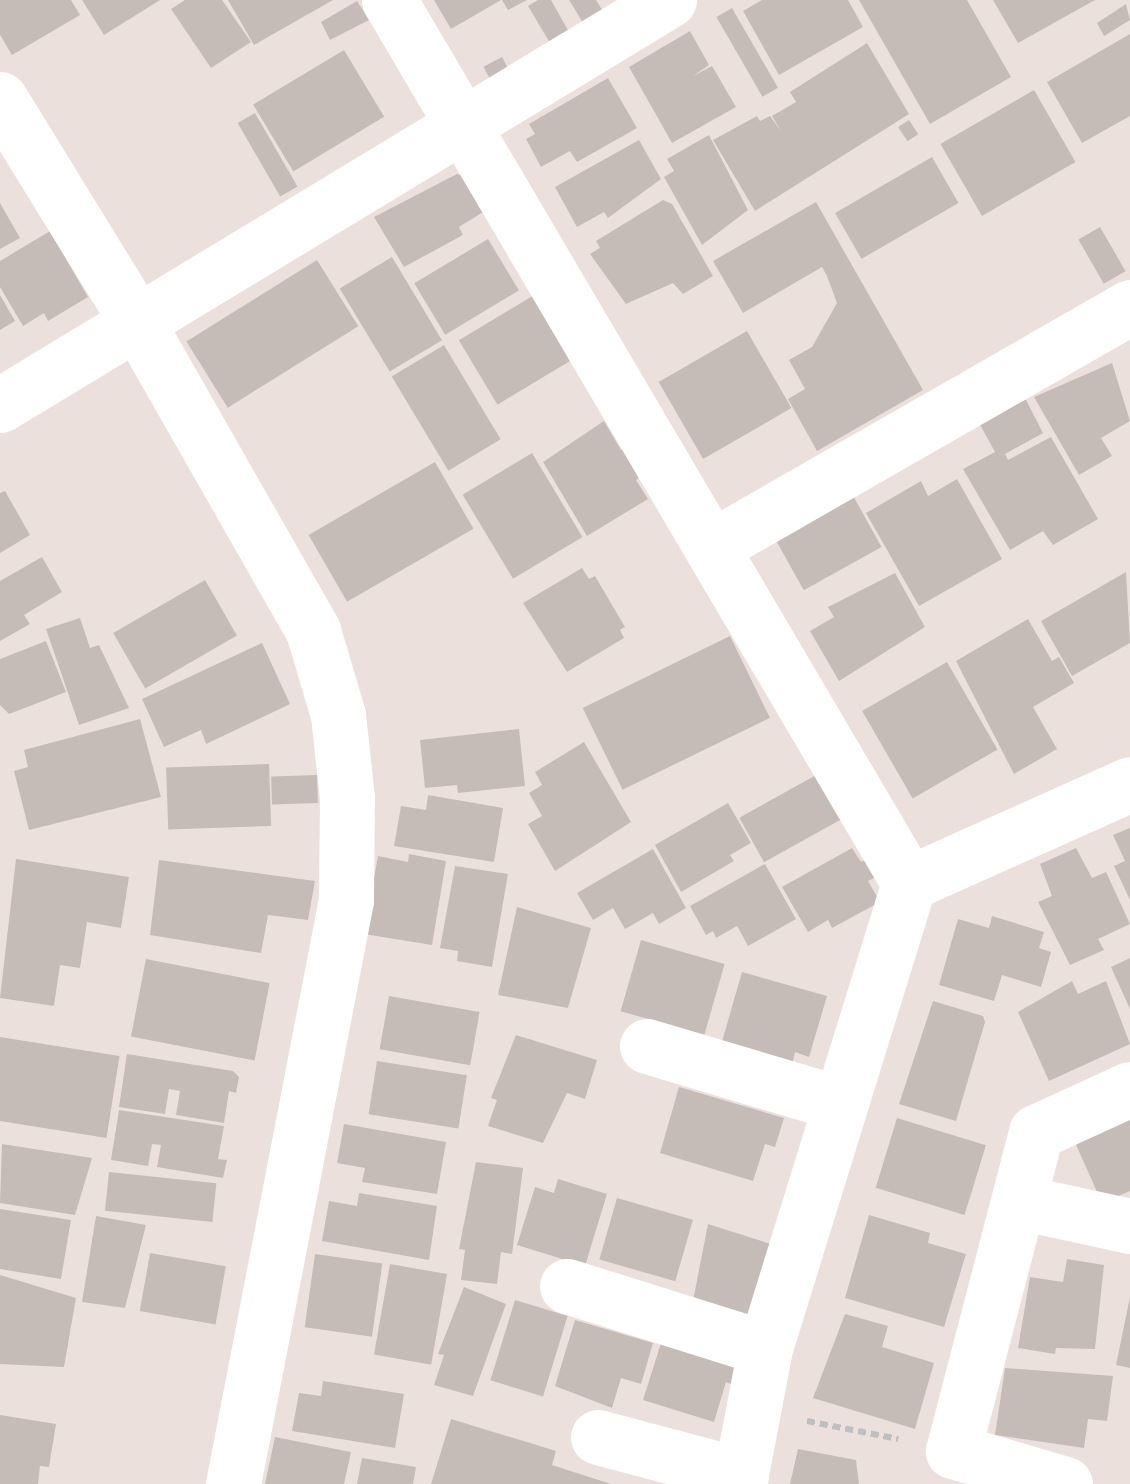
<!DOCTYPE html>
<html>
<head>
<meta charset="utf-8">
<style>
  body { margin:0 }
  #map { position:relative; width:1130px; height:1484px; overflow:hidden; background:#ece0dd; font-family:"Public Sans",sans-serif }
  div>[style] { position:absolute }
  .building>* { inset:0; background:#c5bcb8; transform-origin:0 0 }
  .path>* { height:6px; margin-top:-3px; transform-origin:0; background:repeating-linear-gradient(90deg,#bfbfbf 0 8px,transparent 0 13px) }
  .minor>* { height:55px; margin:-27.5px; padding:0 27.5px; transform-origin:27.5px; border-radius:27.5px; background:#fff }
  span { translate:-50% -50%; white-space:nowrap; text-align:center; line-height:1.15; -webkit-text-stroke:8px #fff; paint-order:stroke }
</style>
</head>
<body>
<div id="map">
  <div class="building">
    <div style="clip-path:polygon(0 0,71px 0,80px 15px,12px 55px,0 35px)"></div>
    <div style="clip-path:polygon(82px 0,160px 0,104px 35px)"></div>
    <div style="clip-path:polygon(185px 0,222px 0,251px 42px,211px 68px,171px 9px)"></div>
    <div style="clip-path:polygon(228px 0,333px 0,254px 45px)"></div>
    <div style="clip-path:polygon(434px 0,501px 0,451px 29px)"></div>
    <div style="clip-path:polygon(502px 0,527px 0,508px 10px)"></div>
    <div style="clip-path:polygon(538px 0,551px 0,569px 32px,550px 43px,528px 6px)"></div>
    <div style="clip-path:polygon(569px 0,596px 0,604px 13px,585px 26px)"></div>
    <div style="clip-path:polygon(762px 0,848px 0,863px 27px,779px 75px,743px 11px)"></div>
    <div style="clip-path:polygon(859px 0,967px 0,1011px 77px,930px 124px)"></div>
    <div style="clip-path:polygon(993px 0,1095px 0,1018px 43px)"></div>
    <div style="clip-path:polygon(357px 1px,369px 20px,330px 40px,321px 22px)"></div>
    <div style="clip-path:polygon(1126px 4px,1130px 20px,1104px 36px,1097px 23px)"></div>
    <div style="left:732px;top:8px;width:92px;height:18px;rotate:60deg"></div>
    <div style="clip-path:polygon(690px 31px,709px 65px,693px 76px,712px 66px,736px 107px,672px 143px,629px 67px)"></div>
    <div style="clip-path:polygon(1130px 34px,1130px 116px,1082px 143px,1047px 82px)"></div>
    <div style="clip-path:polygon(867px 43px,909px 114px,755px 211px,713px 140px,757px 116px,760px 121px,770px 116px,781px 131px,772px 116px,796px 102px,790px 92px)"></div>
    <div style="left:344px;top:50px;width:78px;height:106px;rotate:59deg"></div>
    <div style="left:502px;top:57px;width:15px;height:21px;rotate:62deg"></div>
    <div style="clip-path:polygon(608px 78px,637px 128px,577px 162px,570px 151px,541px 167px,526px 139px,535px 134px,529px 124px)"></div>
    <div style="left:1034px;top:90px;width:83px;height:108px;rotate:60deg"></div>
    <div style="left:255px;top:113px;width:85px;height:20px;rotate:60deg"></div>
    <div style="left:909px;top:120px;width:17px;height:13px;rotate:57deg"></div>
    <div style="clip-path:polygon(709px 135px,748px 210px,702px 245px,664px 177px,674px 171px,667px 159px)"></div>
    <div style="clip-path:polygon(639px 140px,661px 179px,608px 218px,604px 212px,577px 227px,555px 187px)"></div>
    <div style="left:932px;top:157px;width:53px;height:112px;rotate:60deg"></div>
    <div style="clip-path:polygon(457px 174px,469px 178px,488px 209px,459px 227px,463px 235px,404px 267px,374px 217px)"></div>
    <div style="clip-path:polygon(663px 200px,672px 204px,713px 276px,683px 294px,673px 283px,626px 304px,590px 254px,600px 248px,596px 241px)"></div>
    <div style="clip-path:polygon(816px 202px,923px 390px,817px 451px,788px 399px,805px 389px,789px 360px,812px 347px,837px 303px,827px 276px,822px 267px,743px 313px,713px 261px)"></div>
    <div style="clip-path:polygon(0 203px,20px 238px,0 249px)"></div>
    <div style="left:1100px;top:227px;width:51px;height:25px;rotate:60deg"></div>
    <div style="clip-path:polygon(50px 231px,88px 297px,48px 321px,44px 313px,23px 326px,0 287px,0 261px)"></div>
    <div style="left:488px;top:239px;width:60px;height:86px;rotate:59deg"></div>
    <div style="left:392px;top:257px;width:97px;height:61px;rotate:59deg"></div>
    <div style="left:317px;top:260px;width:78px;height:154px;rotate:58deg"></div>
    <div style="left:536px;top:294px;width:75px;height:90px;rotate:59deg"></div>
    <div style="clip-path:polygon(0 295px,15px 321px,0 330px)"></div>
    <div style="left:747px;top:331px;width:89px;height:102px;rotate:60deg"></div>
    <div style="left:444px;top:345px;width:110px;height:61px;rotate:59deg"></div>
    <div style="clip-path:polygon(1112px 363px,1130px 421px,1101px 438px,1112px 456px,1079px 475px,1034px 397px)"></div>
    <div style="clip-path:polygon(1024px 396px,1043px 433px,1005px 454px,1008px 460px,1051px 437px,1098px 519px,1053px 545px,1043px 531px,1010px 550px,963px 469px,995px 452px,978px 421px)"></div>
    <div style="clip-path:polygon(604px 421px,621px 450px,629px 444px,646px 473px,636px 480px,648px 499px,587px 536px,543px 462px)"></div>
    <div style="left:532px;top:453px;width:98px;height:81px;rotate:59deg"></div>
    <div style="left:435px;top:462px;width:77px;height:146px;rotate:60deg"></div>
    <div style="clip-path:polygon(957px 479px,1002px 559px,919px 606px,866px 513px,921px 481px,928px 496px)"></div>
    <div style="clip-path:polygon(5px 491px,30px 535px,0 553px,0 493px)"></div>
    <div style="left:851px;top:492px;width:63px;height:89px;rotate:61deg"></div>
    <div style="clip-path:polygon(42px 557px,62px 592px,24px 615px,30px 624px,0 641px,0 581px)"></div>
    <div style="clip-path:polygon(582px 568px,589px 579px,595px 576px,625px 627px,620px 630px,624px 638px,567px 672px,523px 603px)"></div>
    <div style="clip-path:polygon(1126px 572px,1130px 643px,1072px 676px,1041px 621px)"></div>
    <div style="clip-path:polygon(895px 573px,925px 627px,839px 681px,810px 631px,834px 617px,828px 607px)"></div>
    <div style="left:205px;top:580px;width:64px;height:106px;rotate:60deg"></div>
    <div style="clip-path:polygon(80px 618px,90px 648px,99px 645px,129px 708px,79px 725px,46px 629px)"></div>
    <div style="clip-path:polygon(1028px 619px,1052px 661px,1059px 657px,1074px 683px,1033px 707px,1057px 749px,1014px 774px,956px 661px)"></div>
    <div style="left:730px;top:636px;width:91px;height:164px;rotate:64deg"></div>
    <div style="clip-path:polygon(46px 641px,66px 692px,9px 714px,0 705px,0 659px)"></div>
    <div style="clip-path:polygon(262px 643px,290px 704px,206px 744px,201px 730px,164px 747px,142px 699px)"></div>
    <div style="left:947px;top:662px;width:101px;height:98px;rotate:60deg"></div>
    <div style="clip-path:polygon(140px 719px,161px 797px,29px 830px,14px 771px,28px 767px,24px 750px)"></div>
    <div style="clip-path:polygon(519px 729px,525px 786px,458px 793px,457px 785px,425px 788px,420px 740px)"></div>
    <div style="clip-path:polygon(584px 742px,631px 822px,555px 871px,528px 824px,542px 816px,529px 793px,542px 785px,535px 772px)"></div>
    <div style="left:269px;top:764px;width:62px;height:103px;rotate:88deg"></div>
    <div style="left:818px;top:774px;width:51px;height:90px;rotate:61deg"></div>
    <div style="left:317px;top:775px;width:28px;height:46px;rotate:88deg"></div>
    <div style="clip-path:polygon(428px 795px,503px 808px,494px 862px,394px 846px,401px 806px,426px 810px)"></div>
    <div style="clip-path:polygon(728px 803px,751px 843px,730px 855px,734px 861px,681px 892px,655px 845px)"></div>
    <div style="clip-path:polygon(1130px 828px,1130px 900px,1114px 866px,1125px 861px,1113px 835px)"></div>
    <div style="clip-path:polygon(852px 848px,861px 862px,870px 857px,880px 875px,868px 881px,880px 902px,832px 928px,828px 920px,808px 932px,782px 887px)"></div>
    <div style="clip-path:polygon(1076px 848px,1092px 878px,1106px 872px,1130px 924px,1098px 939px,1104px 950px,1070px 965px,1038px 902px,1052px 896px,1040px 864px)"></div>
    <div style="clip-path:polygon(653px 849px,686px 908px,659px 924px,653px 913px,625px 929px,613px 908px,593px 920px,577px 893px)"></div>
    <div style="clip-path:polygon(409px 854px,446px 861px,432px 945px,364px 934px,378px 856px,408px 862px)"></div>
    <div style="clip-path:polygon(16px 859px,129px 877px,121px 928px,87px 922px,80px 968px,60px 965px,54px 1006px,0 998px)"></div>
    <div style="clip-path:polygon(159px 860px,315px 881px,308px 920px,268px 915px,261px 953px,150px 935px)"></div>
    <div style="clip-path:polygon(765px 864px,796px 919px,748px 946px,737px 926px,716px 938px,713px 931px,706px 935px,690px 906px)"></div>
    <div style="clip-path:polygon(455px 866px,508px 874px,492px 967px,457px 961px,458px 951px,440px 948px)"></div>
    <div style="clip-path:polygon(517px 907px,591px 928px,568px 1008px,498px 995px)"></div>
    <div style="clip-path:polygon(992px 916px,1044px 932px,1039px 948px,1051px 952px,1041px 987px,1002px 975px,994px 1001px,939px 985px,958px 919px,989px 928px)"></div>
    <div style="left:641px;top:940px;width:87px;height:74px;rotate:16deg"></div>
    <div style="clip-path:polygon(1130px 958px,1130px 1009px,1111px 967px)"></div>
    <div style="left:146px;top:959px;width:126px;height:79px;rotate:11deg"></div>
    <div style="clip-path:polygon(742px 972px,827px 996px,809px 1057px,795px 1052px,792px 1065px,721px 1045px)"></div>
    <div style="clip-path:polygon(1072px 981px,1078px 994px,1106px 981px,1130px 1044px,1049px 1081px,1018px 1012px)"></div>
    <div style="left:389px;top:996px;width:92px;height:54px;rotate:10deg"></div>
    <div style="clip-path:polygon(933px 1001px,983px 1016px,985px 1022px,956px 1121px,899px 1104px)"></div>
    <div style="clip-path:polygon(516px 1035px,597px 1060px,585px 1099px,567px 1093px,543px 1143px,488px 1126px,497px 1100px,491px 1098px)"></div>
    <div style="left:0;top:1037px;width:121px;height:83px;rotate:9deg"></div>
    <div style="clip-path:polygon(127px 1054px,233px 1071px,239px 1077px,236px 1093px,229px 1091px,224px 1123px,176px 1115px,180px 1091px,169px 1089px,165px 1114px,119px 1107px)"></div>
    <div style="left:377px;top:1061px;width:91px;height:54px;rotate:9deg"></div>
    <div style="clip-path:polygon(679px 1087px,784px 1118px,775px 1147px,765px 1144px,753px 1181px,660px 1153px)"></div>
    <div style="clip-path:polygon(119px 1110px,224px 1126px,218px 1159px,227px 1160px,223px 1178px,157px 1167px,161px 1145px,152px 1144px,148px 1166px,111px 1160px)"></div>
    <div style="clip-path:polygon(1130px 1112px,1130px 1191px,1102px 1203px,1073px 1138px)"></div>
    <div style="left:897px;top:1118px;width:93px;height:73px;rotate:17deg"></div>
    <div style="clip-path:polygon(344px 1124px,446px 1142px,437px 1194px,362px 1182px,365px 1168px,337px 1163px)"></div>
    <div style="clip-path:polygon(2px 1144px,92px 1158px,75px 1215px,0 1203px)"></div>
    <div style="clip-path:polygon(476px 1162px,523px 1168px,512px 1254px,501px 1252px,497px 1284px,461px 1280px,465px 1250px,459px 1249px)"></div>
    <div style="left:109px;top:1172px;width:108px;height:39px;rotate:6deg"></div>
    <div style="clip-path:polygon(558px 1179px,607px 1194px,585px 1266px,517px 1245px,535px 1187px,554px 1193px)"></div>
    <div style="clip-path:polygon(359px 1193px,437px 1206px,429px 1260px,322px 1241px,329px 1201px,357px 1206px)"></div>
    <div style="left:617px;top:1198px;width:79px;height:64px;rotate:16deg"></div>
    <div style="clip-path:polygon(0 1209px,71px 1220px,61px 1279px,0 1269px)"></div>
    <div style="clip-path:polygon(869px 1215px,930px 1233px,928px 1243px,966px 1254px,944px 1327px,845px 1298px)"></div>
    <div style="clip-path:polygon(96px 1216px,146px 1225px,125px 1308px,82px 1302px)"></div>
    <div style="clip-path:polygon(708px 1224px,771px 1244px,748px 1316px,692px 1306px)"></div>
    <div style="left:150px;top:1253px;width:77px;height:59px;rotate:10deg"></div>
    <div style="left:315px;top:1254px;width:68px;height:74px;rotate:8deg"></div>
    <div style="clip-path:polygon(1067px 1259px,1104px 1265px,1095px 1349px,1056px 1348px,1055px 1354px,1018px 1348px,1030px 1277px,1063px 1282px)"></div>
    <div style="left:390px;top:1264px;width:58px;height:92px;rotate:10deg"></div>
    <div style="clip-path:polygon(0 1275px,76px 1298px,64px 1367px,0 1364px)"></div>
    <div style="clip-path:polygon(464px 1287px,506px 1304px,473px 1396px,434px 1385px,444px 1355px,438px 1354px)"></div>
    <div style="clip-path:polygon(1130px 1297px,1130px 1368px,1116px 1365px)"></div>
    <div style="left:515px;top:1300px;width:55px;height:84px;rotate:17deg"></div>
    <div style="clip-path:polygon(845px 1314px,888px 1326px,882px 1347px,934px 1363px,915px 1429px,813px 1398px)"></div>
    <div style="clip-path:polygon(575px 1320px,653px 1343px,641px 1384px,621px 1378px,612px 1408px,555px 1386px)"></div>
    <div style="clip-path:polygon(661px 1343px,739px 1366px,733px 1385px,726px 1382px,714px 1422px,643px 1400px)"></div>
    <div style="clip-path:polygon(1005px 1368px,1113px 1376px,1107px 1421px,1088px 1419px,1084px 1448px,995px 1435px)"></div>
    <div style="clip-path:polygon(323px 1381px,404px 1394px,395px 1448px,292px 1431px,299px 1393px,321px 1396px)"></div>
    <div style="clip-path:polygon(0 1415px,56px 1424px,49px 1467px,40px 1466px,38px 1484px,0 1484px)"></div>
    <div style="clip-path:polygon(451px 1419px,556px 1451px,552px 1465px,611px 1484px,431px 1484px)"></div>
    <div style="clip-path:polygon(275px 1437px,351px 1452px,344px 1484px,265px 1484px)"></div>
    <div style="clip-path:polygon(798px 1449px,856px 1460px,859px 1484px,790px 1484px)"></div>
    <div style="clip-path:polygon(362px 1458px,416px 1467px,413px 1484px,357px 1484px)"></div>
  </div>
  <div class="path">
    <div style="left:807px;top:1421px;width:93px;rotate:11.2deg"></div>
  </div>
  <div class="minor">
    <div style="left:389px;top:0;width:1025px;rotate:59.51deg"></div>
    <div style="left:909px;top:883px;width:487px;rotate:107.2deg"></div>
    <div style="left:765px;top:1348px;width:138px;rotate:100.8deg"></div>
    <div style="left:0;top:99px;width:262px;rotate:58.4deg"></div>
    <div style="left:137px;top:322px;width:356px;rotate:60.3deg"></div>
    <div style="left:313px;top:631px;width:88px;rotate:73.4deg"></div>
    <div style="left:338px;top:715px;width:83px;rotate:83.8deg"></div>
    <div style="left:347px;top:798px;width:102px;rotate:90.6deg"></div>
    <div style="left:346px;top:900px;width:595px;rotate:100.95deg"></div>
    <div style="left:0;top:405px;width:782px;rotate:-31.19deg"></div>
    <div style="left:713px;top:546px;width:481px;rotate:-29.8deg"></div>
    <div style="left:909px;top:883px;width:242px;rotate:-24.1deg"></div>
    <div style="left:647px;top:1046px;width:202px;rotate:16.6deg"></div>
    <div style="left:1020px;top:1202px;width:113px;rotate:12.3deg"></div>
    <div style="left:567px;top:1286px;width:207px;rotate:17.4deg"></div>
    <div style="left:598px;top:1437px;width:148px;rotate:14.9deg"></div>
    <div style="left:1065px;top:1484px;width:117px;rotate:-163.6deg"></div>
    <div style="left:953px;top:1451px;width:330px;rotate:-75.4deg"></div>
    <div style="left:1036px;top:1132px;width:103px;rotate:-24.6deg"></div>
  </div>
</div>
</body>
</html>
